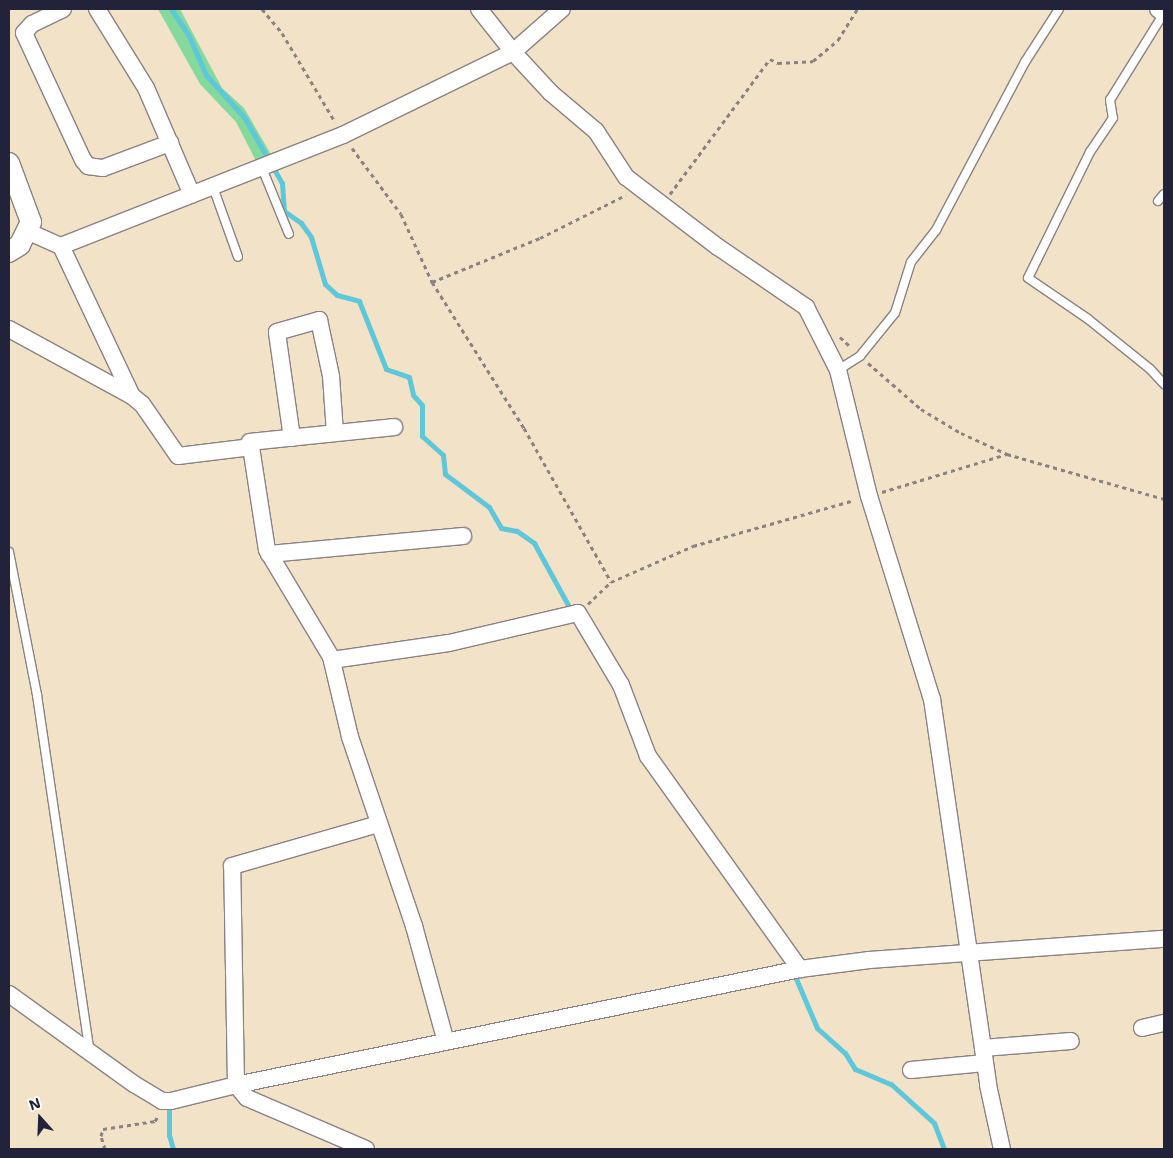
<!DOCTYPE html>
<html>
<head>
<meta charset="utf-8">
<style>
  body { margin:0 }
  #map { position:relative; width:1173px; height:1158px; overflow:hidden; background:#f2e3c8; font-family:"Shantell Sans",sans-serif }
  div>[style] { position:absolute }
  .green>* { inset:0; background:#85d99c }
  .stream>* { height:5px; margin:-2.5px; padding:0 2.5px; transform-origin:2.5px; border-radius:2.5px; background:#5ec7da }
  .path>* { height:3px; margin-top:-1.5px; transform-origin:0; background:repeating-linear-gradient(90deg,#8a8282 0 4px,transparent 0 8px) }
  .roads { filter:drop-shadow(1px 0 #8a8282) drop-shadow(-1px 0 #8a8282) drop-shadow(0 1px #8a8282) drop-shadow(0 -1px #8a8282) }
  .service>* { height:8px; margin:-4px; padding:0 4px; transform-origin:4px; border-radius:4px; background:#fff }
  .minor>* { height:16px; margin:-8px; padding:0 8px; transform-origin:8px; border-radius:8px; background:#fff }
  .tertiary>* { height:20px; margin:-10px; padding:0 10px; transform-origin:10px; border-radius:10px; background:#fff }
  span { translate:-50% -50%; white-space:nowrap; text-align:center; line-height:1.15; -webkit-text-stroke:4px #fdfcf7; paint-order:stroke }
  .frame { position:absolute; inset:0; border:10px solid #22223b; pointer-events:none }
  .north { position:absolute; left:15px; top:1093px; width:50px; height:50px; -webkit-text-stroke:4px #fdfcf7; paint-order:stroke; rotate:340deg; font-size:14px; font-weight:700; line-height:20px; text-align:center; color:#22223b }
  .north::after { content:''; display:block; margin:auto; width:18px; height:22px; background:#22223b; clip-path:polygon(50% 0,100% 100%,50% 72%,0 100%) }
</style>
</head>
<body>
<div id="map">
  <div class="green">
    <div style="clip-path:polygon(158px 9px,180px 9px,222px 88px,244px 108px,272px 156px,256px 161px,236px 122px,200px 84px)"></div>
  </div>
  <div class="stream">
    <div style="left:171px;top:9px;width:32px;rotate:56deg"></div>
    <div style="left:189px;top:36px;width:43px;rotate:66.4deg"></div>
    <div style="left:206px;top:75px;width:57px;rotate:47.9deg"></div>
    <div style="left:244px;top:117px;width:76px;rotate:60.1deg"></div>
    <div style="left:282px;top:183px;width:28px;rotate:86deg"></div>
    <div style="left:284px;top:211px;width:21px;rotate:35deg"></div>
    <div style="left:301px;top:223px;width:17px;rotate:54deg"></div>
    <div style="left:311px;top:237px;width:49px;rotate:73.4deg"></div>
    <div style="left:325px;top:284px;width:16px;rotate:43deg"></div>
    <div style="left:337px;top:295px;width:23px;rotate:15deg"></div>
    <div style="left:359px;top:301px;width:73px;rotate:68.3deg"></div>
    <div style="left:386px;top:369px;width:24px;rotate:19deg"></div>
    <div style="left:409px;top:377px;width:18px;rotate:77deg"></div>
    <div style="left:413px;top:395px;width:13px;rotate:48deg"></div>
    <div style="left:422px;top:405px;width:31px;rotate:90deg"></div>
    <div style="left:422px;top:436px;width:28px;rotate:42deg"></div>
    <div style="left:443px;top:455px;width:19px;rotate:84deg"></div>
    <div style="left:445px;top:474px;width:55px;rotate:36.9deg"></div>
    <div style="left:489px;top:507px;width:24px;rotate:60deg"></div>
    <div style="left:501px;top:528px;width:16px;rotate:11deg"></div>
    <div style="left:517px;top:531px;width:21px;rotate:35deg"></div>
    <div style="left:534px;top:543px;width:79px;rotate:61.2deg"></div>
    <div style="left:794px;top:974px;width:59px;rotate:66.9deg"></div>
    <div style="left:817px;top:1028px;width:38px;rotate:42deg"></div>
    <div style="left:845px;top:1053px;width:19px;rotate:58deg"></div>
    <div style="left:855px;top:1069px;width:39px;rotate:23deg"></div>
    <div style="left:891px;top:1084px;width:58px;rotate:42.2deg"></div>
    <div style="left:934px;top:1123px;width:28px;rotate:69deg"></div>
    <div style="left:169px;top:1110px;width:25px;rotate:90deg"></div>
    <div style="left:169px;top:1135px;width:15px;rotate:74deg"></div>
  </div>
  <div class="path">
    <div style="left:262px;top:9px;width:31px;rotate:50deg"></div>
    <div style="left:282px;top:33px;width:104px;rotate:59.2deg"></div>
    <div style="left:352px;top:148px;width:82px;rotate:53.4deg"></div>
    <div style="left:401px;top:214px;width:75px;rotate:65.5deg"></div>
    <div style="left:432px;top:282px;width:173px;rotate:57.8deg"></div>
    <div style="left:524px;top:428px;width:177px;rotate:60.5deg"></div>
    <div style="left:670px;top:194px;width:168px;rotate:-53.5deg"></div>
    <div style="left:770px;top:59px;width:9px;rotate:27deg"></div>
    <div style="left:778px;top:63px;width:35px;rotate:-3deg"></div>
    <div style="left:813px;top:61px;width:33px;rotate:-40deg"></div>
    <div style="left:838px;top:40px;width:36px;rotate:-58deg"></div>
    <div style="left:432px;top:282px;width:117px;rotate:-22.2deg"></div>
    <div style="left:540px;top:238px;width:96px;rotate:-26.6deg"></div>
    <div style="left:840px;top:337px;width:16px;rotate:43deg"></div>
    <div style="left:868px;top:363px;width:70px;rotate:41deg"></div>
    <div style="left:921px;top:409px;width:47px;rotate:31deg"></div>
    <div style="left:961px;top:433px;width:51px;rotate:24.5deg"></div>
    <div style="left:1007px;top:454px;width:163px;rotate:16deg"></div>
    <div style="left:882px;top:492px;width:131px;rotate:-16.9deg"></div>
    <div style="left:588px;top:604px;width:32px;rotate:-44deg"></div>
    <div style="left:611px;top:582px;width:90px;rotate:-23.7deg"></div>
    <div style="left:693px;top:546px;width:167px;rotate:-15.9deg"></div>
    <div style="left:105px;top:1149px;width:14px;rotate:-107deg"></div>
    <div style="left:101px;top:1136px;width:7px;rotate:-74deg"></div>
    <div style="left:103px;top:1129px;width:53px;rotate:-8.7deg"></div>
    <div style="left:155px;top:1121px;width:6px;rotate:-59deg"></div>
  </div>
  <div class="roads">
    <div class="service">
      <div style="left:1164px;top:13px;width:102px;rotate:121.8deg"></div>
      <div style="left:1110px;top:100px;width:18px;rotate:81deg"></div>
      <div style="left:1113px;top:118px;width:41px;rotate:124.1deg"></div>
      <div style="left:1090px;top:152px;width:140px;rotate:116.2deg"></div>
      <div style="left:1028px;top:278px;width:73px;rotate:34.3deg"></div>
      <div style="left:1088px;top:319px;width:80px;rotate:38.9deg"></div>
      <div style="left:1150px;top:369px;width:21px;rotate:47deg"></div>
      <div style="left:262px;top:168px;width:71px;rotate:67.8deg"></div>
      <div style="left:213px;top:187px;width:74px;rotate:70.3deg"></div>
      <div style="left:1158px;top:201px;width:9px;rotate:-49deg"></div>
      <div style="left:838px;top:370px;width:26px;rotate:-32deg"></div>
      <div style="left:860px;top:356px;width:55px;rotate:-50.9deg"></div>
      <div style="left:895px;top:313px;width:53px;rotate:-72.6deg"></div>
      <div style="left:911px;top:262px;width:41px;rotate:-52deg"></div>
      <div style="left:936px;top:230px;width:190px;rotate:-62.1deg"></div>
      <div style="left:1025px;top:62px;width:63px;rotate:-57.3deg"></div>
      <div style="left:9px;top:552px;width:146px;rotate:78.9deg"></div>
      <div style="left:37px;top:695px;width:358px;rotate:81.6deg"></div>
    </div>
    <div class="minor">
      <div style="left:63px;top:9px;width:34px;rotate:154deg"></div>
      <div style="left:32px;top:24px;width:12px;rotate:132deg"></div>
      <div style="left:24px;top:33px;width:140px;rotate:65.1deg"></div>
      <div style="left:83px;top:160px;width:8px;rotate:50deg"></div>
      <div style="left:88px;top:166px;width:15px;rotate:8deg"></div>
      <div style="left:103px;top:168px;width:72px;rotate:-20.5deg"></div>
      <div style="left:97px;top:9px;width:93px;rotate:58.2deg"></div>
      <div style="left:146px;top:88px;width:116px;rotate:66.7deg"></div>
      <div style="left:479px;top:9px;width:55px;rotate:51.7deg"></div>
      <div style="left:513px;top:52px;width:65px;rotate:-41.3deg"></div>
      <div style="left:1158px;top:9px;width:8px;rotate:40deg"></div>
      <div style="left:29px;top:232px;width:35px;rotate:24deg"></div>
      <div style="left:61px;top:246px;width:303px;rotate:-21.5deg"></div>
      <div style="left:343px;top:135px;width:189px;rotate:-26deg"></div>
      <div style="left:513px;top:52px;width:56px;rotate:47.2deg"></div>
      <div style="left:551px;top:93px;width:59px;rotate:40.2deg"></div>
      <div style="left:596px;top:131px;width:55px;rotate:56.9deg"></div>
      <div style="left:626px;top:177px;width:116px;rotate:37.3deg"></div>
      <div style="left:718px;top:247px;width:107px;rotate:34.3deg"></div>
      <div style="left:806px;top:307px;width:71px;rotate:63.1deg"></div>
      <div style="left:838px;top:370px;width:130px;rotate:76.2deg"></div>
      <div style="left:869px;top:496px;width:213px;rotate:72.8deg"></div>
      <div style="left:932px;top:699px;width:390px;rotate:81.7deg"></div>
      <div style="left:988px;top:1085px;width:66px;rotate:77.7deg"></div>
      <div style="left:61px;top:246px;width:166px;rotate:64.7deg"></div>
      <div style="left:9px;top:329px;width:140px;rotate:28.6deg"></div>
      <div style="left:132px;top:396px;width:13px;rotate:39deg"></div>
      <div style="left:142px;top:404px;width:63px;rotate:55.3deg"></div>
      <div style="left:178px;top:456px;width:74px;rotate:-7deg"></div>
      <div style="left:251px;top:447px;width:104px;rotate:81.2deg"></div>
      <div style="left:267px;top:550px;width:125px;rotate:59.1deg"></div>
      <div style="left:331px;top:657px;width:82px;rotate:76.6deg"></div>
      <div style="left:350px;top:737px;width:200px;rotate:71.3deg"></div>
      <div style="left:414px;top:926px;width:120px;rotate:74.6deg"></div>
      <div style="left:292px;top:438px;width:107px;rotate:-98.1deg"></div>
      <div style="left:277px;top:332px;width:44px;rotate:-15.9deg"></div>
      <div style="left:319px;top:320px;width:57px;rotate:77.9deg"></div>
      <div style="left:331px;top:376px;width:57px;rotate:86deg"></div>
      <div style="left:251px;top:447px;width:5px;rotate:-101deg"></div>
      <div style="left:250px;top:442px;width:145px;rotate:-5.9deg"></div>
      <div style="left:269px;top:554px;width:195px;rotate:-5.3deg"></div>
      <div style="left:332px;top:660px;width:118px;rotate:-8.3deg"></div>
      <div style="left:449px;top:643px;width:132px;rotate:-13.1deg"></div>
      <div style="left:578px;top:613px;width:84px;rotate:59.2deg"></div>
      <div style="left:621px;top:685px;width:76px;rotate:69.2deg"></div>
      <div style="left:648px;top:756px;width:262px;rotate:54.5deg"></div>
      <div style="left:9px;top:994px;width:154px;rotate:35.8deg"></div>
      <div style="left:134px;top:1084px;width:33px;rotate:31deg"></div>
      <div style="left:162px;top:1101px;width:9px"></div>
      <div style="left:171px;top:1101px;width:67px;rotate:-13.8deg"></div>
      <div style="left:236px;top:1085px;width:576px;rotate:-11.62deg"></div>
      <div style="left:800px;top:969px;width:70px;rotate:-7.4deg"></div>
      <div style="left:869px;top:960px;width:296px;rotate:-4.1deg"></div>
      <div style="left:1142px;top:1028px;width:23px;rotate:-13deg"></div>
      <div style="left:983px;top:1048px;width:88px;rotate:-4.5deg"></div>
      <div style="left:911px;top:1070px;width:74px;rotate:-5.4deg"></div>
      <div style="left:366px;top:1149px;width:129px;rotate:-156.8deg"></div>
      <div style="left:247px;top:1098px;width:17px;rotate:-130deg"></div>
      <div style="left:236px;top:1085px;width:219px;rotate:-91deg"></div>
      <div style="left:232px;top:866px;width:152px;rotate:-16deg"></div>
    </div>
    <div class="tertiary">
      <div style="left:9px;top:163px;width:63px;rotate:69.6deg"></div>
      <div style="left:31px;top:222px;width:25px;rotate:116deg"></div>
      <div style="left:20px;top:245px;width:13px;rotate:148deg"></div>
    </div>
  </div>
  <div class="frame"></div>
  <div class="north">N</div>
</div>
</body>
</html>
